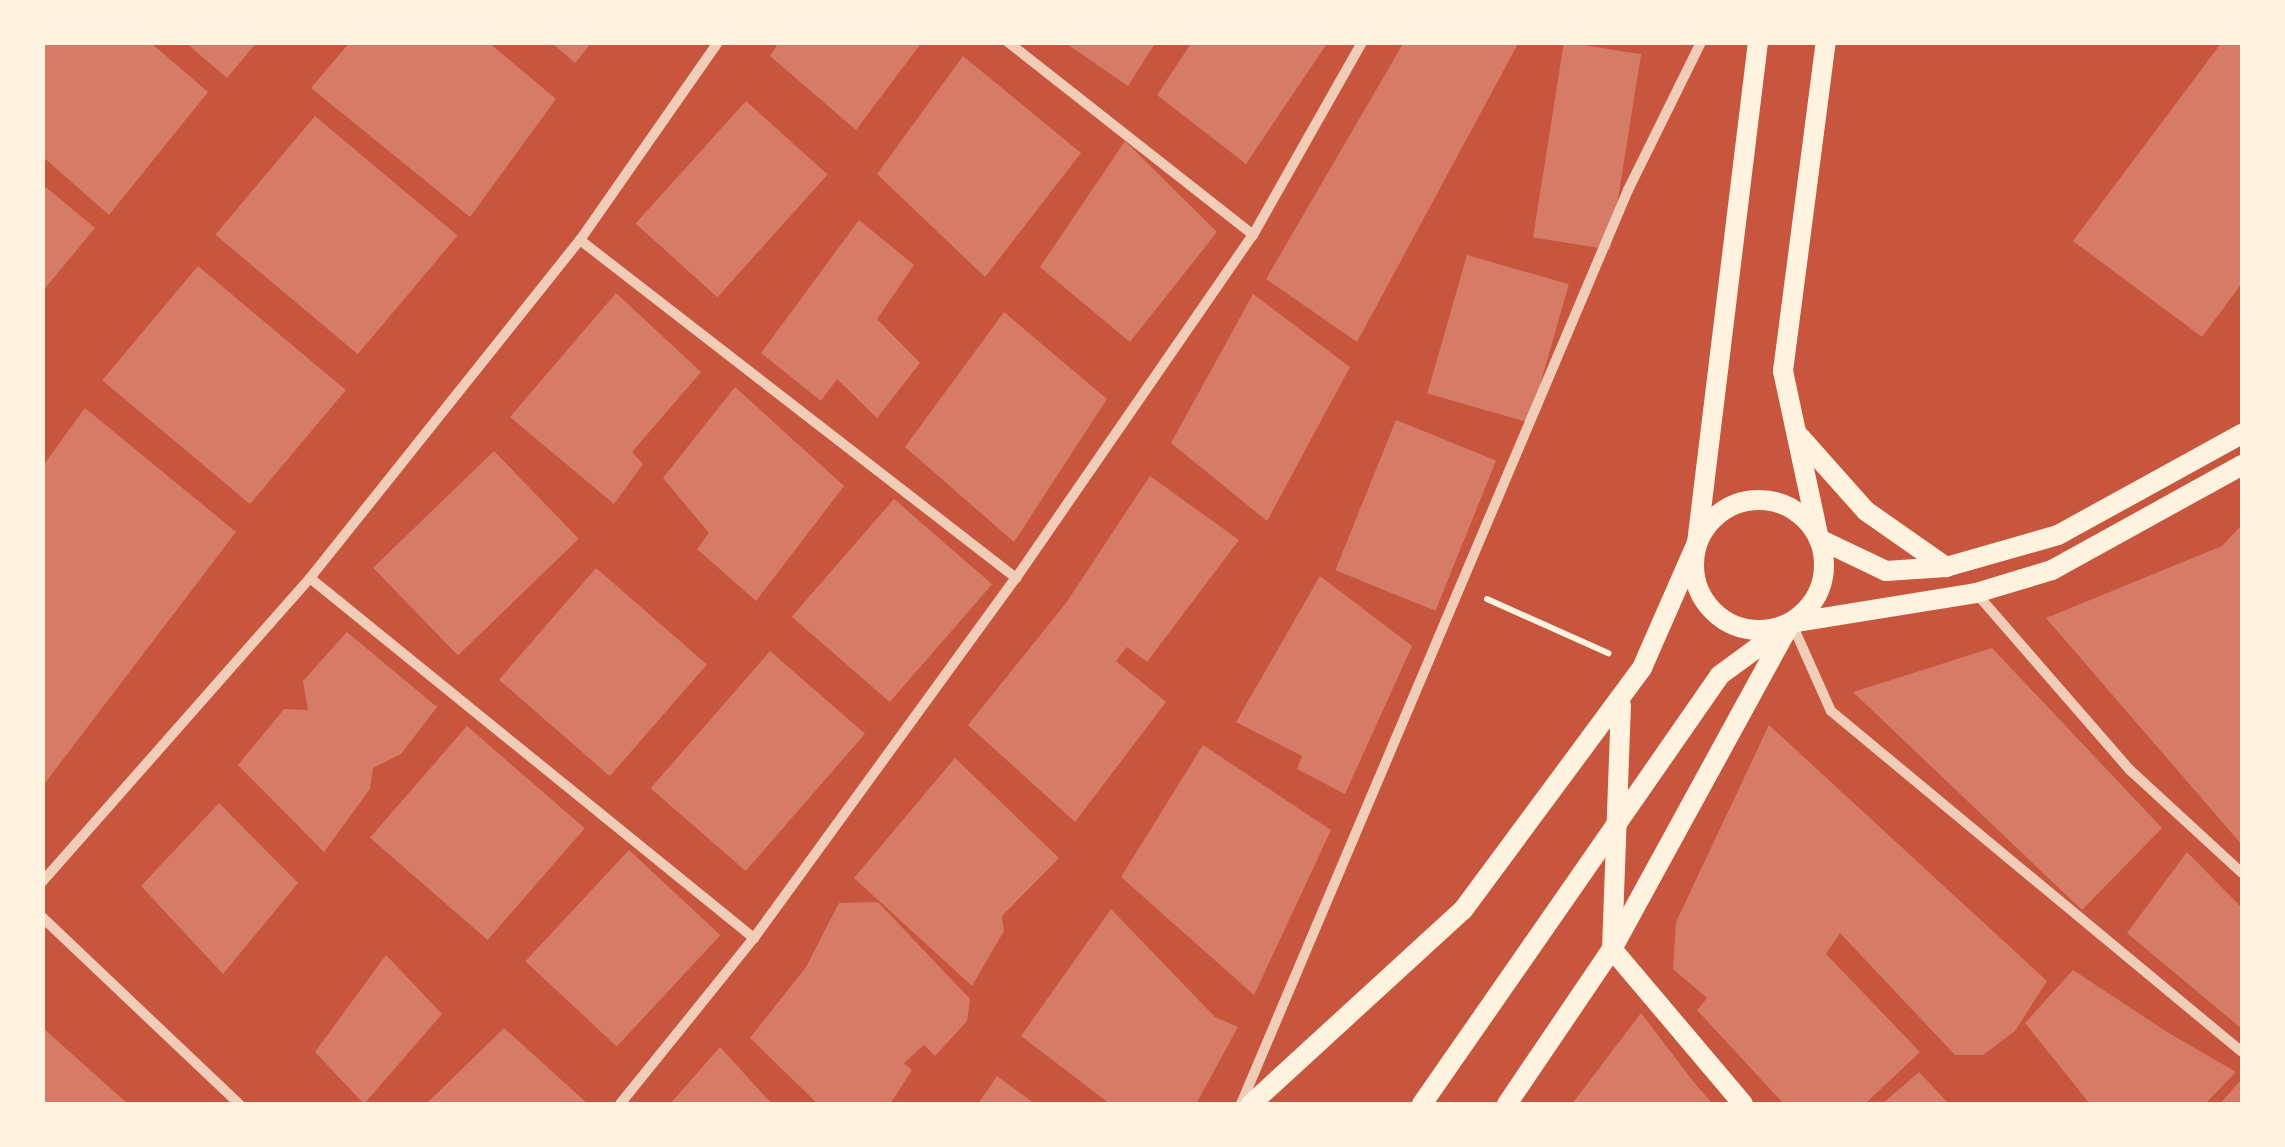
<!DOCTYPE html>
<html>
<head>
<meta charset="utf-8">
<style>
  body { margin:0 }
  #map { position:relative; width:2285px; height:1147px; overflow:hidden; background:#c8553d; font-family:"Sofia Sans Condensed",sans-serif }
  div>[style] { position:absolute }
  .building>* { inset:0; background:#d67c66; transform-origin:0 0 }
  .path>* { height:6px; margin:-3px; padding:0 3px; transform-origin:3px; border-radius:3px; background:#fff3e0 }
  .minor>* { height:10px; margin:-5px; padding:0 5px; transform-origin:5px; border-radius:5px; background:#f1ccb7 }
  .secondary>* { height:20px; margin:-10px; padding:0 10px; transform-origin:10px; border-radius:10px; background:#fff3e0 }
  .secondary>.ring { margin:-10px; padding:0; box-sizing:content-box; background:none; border:20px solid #fff3e0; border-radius:50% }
  span { translate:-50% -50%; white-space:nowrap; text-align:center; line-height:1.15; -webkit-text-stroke:10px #fff3e0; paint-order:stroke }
  .frame { position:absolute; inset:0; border:45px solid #fff3e0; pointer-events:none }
</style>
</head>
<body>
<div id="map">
  <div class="building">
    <div style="clip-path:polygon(42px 42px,150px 42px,208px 92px,109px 215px,42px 156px)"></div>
    <div style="clip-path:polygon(185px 42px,257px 42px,227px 78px)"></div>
    <div style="clip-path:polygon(350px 42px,488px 42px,556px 99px,470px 217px,311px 88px)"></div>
    <div style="clip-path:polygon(551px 42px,592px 42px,575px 63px)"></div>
    <div style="clip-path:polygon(779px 42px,922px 42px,856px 130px,770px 56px)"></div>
    <div style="clip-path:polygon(1064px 42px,1156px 42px,1128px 86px)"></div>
    <div style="clip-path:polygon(1192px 42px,1328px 42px,1246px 164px,1157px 95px)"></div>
    <div style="clip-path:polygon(1404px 42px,1519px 42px,1357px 342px,1266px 279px)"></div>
    <div style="left:1564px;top:42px;width:78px;height:198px;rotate:9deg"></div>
    <div style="clip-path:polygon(2222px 42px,2242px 42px,2242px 283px,2202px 337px,2073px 241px)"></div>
    <div style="clip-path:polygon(963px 56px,1081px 153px,985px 277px,877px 174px)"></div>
    <div style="left:746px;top:101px;width:110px;height:165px;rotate:42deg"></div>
    <div style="left:315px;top:116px;width:186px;height:155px;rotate:40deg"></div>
    <div style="clip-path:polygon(1125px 141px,1217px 232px,1130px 342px,1040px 267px)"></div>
    <div style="clip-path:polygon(42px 184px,95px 228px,42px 292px)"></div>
    <div style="clip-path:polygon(859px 220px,914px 265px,877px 319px,920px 363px,877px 418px,837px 379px,821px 401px,761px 353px)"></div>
    <div style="left:1467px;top:255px;width:106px;height:144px;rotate:16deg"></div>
    <div style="left:198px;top:266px;width:193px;height:149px;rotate:40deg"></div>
    <div style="clip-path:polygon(616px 293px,701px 372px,632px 452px,643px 464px,614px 504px,510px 417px)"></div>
    <div style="clip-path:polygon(1253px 294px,1350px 367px,1267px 521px,1171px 443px)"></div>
    <div style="clip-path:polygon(1004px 312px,1107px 399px,1014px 542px,905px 447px)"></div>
    <div style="clip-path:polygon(735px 387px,844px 486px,756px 601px,697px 549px,709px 533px,663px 478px)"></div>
    <div style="clip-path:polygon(85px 408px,236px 532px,42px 787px,42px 467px)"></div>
    <div style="left:1396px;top:420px;width:108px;height:162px;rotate:22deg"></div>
    <div style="left:494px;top:451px;width:122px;height:168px;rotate:46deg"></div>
    <div style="clip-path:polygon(1150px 476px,1239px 540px,1147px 662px,1127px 647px,1116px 661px,1166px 702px,1075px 822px,968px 725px,1066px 603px)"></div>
    <div style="left:894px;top:499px;width:130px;height:156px;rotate:41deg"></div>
    <div style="clip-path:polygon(2242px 525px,2242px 845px,2046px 618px,2222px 546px)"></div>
    <div style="left:596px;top:568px;width:147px;height:148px;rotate:41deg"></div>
    <div style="clip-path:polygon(1320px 576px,1412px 646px,1345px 794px,1297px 769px,1302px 756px,1236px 722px)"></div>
    <div style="clip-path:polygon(347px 632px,437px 707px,401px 754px,373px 768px,370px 789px,324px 852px,238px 765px,284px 709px,308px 710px,303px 681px)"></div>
    <div style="clip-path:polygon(1992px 648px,2162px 828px,2082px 910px,1853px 692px)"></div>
    <div style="left:770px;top:651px;width:126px;height:182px;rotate:41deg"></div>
    <div style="clip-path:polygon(1769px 725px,2047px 981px,2015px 1031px,1983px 1055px,1955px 1055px,1840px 933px,1826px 954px,1920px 1052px,1865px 1104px,1784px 1104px,1697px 1010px,1707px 998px,1673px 969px,1676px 922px)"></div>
    <div style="left:467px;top:726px;width:156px;height:148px;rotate:41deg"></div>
    <div style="clip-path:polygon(1203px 745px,1331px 830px,1254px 995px,1121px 877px)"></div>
    <div style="clip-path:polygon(955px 758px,1059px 858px,1002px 916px,1004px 931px,972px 986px,854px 878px)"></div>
    <div style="clip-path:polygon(219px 803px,298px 883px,223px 974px,141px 886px)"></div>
    <div style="left:629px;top:850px;width:125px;height:152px;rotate:43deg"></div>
    <div style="clip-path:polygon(2187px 852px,2242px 908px,2242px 1029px,2127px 933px)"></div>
    <div style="clip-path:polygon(878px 902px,970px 999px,967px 1021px,935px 1056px,924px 1045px,904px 1063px,912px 1070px,890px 1104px,818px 1104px,750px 1038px,806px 967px,839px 903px)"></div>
    <div style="clip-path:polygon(1111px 909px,1215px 1017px,1238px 1027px,1196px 1104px,1110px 1104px,1021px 1036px)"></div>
    <div style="clip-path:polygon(386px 955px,442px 1014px,364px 1104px,315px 1052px)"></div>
    <div style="clip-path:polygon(2073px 970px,2167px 1032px,2236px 1072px,2205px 1104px,2090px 1104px,2025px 1023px)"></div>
    <div style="clip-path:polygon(1641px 1013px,1696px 1085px,1713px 1104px,1572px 1104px)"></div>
    <div style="clip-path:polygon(42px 1027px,128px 1104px,42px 1104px)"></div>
    <div style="clip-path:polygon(504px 1028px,588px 1104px,426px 1104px)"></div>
    <div style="clip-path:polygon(720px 1047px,772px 1104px,670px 1104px)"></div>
    <div style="clip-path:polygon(1919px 1072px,1949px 1104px,1882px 1104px)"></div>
    <div style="clip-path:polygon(997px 1076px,1035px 1104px,978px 1104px)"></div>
    <div style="clip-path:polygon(2242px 1082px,2242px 1104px,2220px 1104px,2239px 1082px)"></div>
  </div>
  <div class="path">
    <div style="left:1487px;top:599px;width:133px;rotate:24.1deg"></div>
  </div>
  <div class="minor">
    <div style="left:1008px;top:42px;width:312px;rotate:38.2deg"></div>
    <div style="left:580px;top:240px;width:552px;rotate:37.78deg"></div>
    <div style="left:310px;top:578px;width:572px;rotate:39.04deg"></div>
    <div style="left:1976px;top:593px;width:235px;rotate:49deg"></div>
    <div style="left:2130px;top:770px;width:152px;rotate:42.6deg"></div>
    <div style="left:1792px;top:624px;width:95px;rotate:65.9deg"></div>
    <div style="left:1831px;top:711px;width:534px;rotate:39.68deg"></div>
    <div style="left:42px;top:882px;width:405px;rotate:-48.6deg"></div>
    <div style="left:310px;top:578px;width:433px;rotate:-51.4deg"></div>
    <div style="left:580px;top:240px;width:241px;rotate:-55.1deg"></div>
    <div style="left:42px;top:917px;width:272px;rotate:43.5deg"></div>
    <div style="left:620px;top:1104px;width:213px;rotate:-51.1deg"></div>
    <div style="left:754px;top:938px;width:445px;rotate:-54deg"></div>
    <div style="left:1016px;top:578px;width:417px;rotate:-55.4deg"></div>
    <div style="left:1253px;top:235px;width:222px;rotate:-60.5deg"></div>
    <div style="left:1241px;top:1104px;width:993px;rotate:-67.05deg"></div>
    <div style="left:1628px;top:190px;width:165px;rotate:-63.7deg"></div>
  </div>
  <div class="secondary">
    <div style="left:1800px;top:437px;width:99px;rotate:48.3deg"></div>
    <div style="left:1866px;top:511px;width:98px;rotate:35deg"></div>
    <div class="ring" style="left:1694px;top:500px;width:110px;height:110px"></div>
    <div style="left:1819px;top:539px;width:172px;rotate:-102.1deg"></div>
    <div style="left:1783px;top:371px;width:332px;rotate:-82.6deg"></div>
    <div style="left:1819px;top:539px;width:74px;rotate:25.5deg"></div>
    <div style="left:1886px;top:571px;width:60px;rotate:-3.8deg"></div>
    <div style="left:1946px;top:567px;width:116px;rotate:-15.9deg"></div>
    <div style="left:2058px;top:535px;width:210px;rotate:-28.8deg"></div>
    <div style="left:1251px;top:1104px;width:287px;rotate:-42.5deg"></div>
    <div style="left:1463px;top:910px;width:301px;rotate:-53.5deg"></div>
    <div style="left:1642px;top:668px;width:137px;rotate:-66.3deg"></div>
    <div style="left:1697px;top:543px;width:505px;rotate:-83.06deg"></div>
    <div style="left:1422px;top:1104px;width:522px;rotate:-55.21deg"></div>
    <div style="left:1720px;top:675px;width:88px;rotate:-36.2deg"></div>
    <div style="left:1791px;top:623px;width:187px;rotate:-9.2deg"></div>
    <div style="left:1976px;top:593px;width:79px;rotate:-16.8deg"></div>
    <div style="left:2052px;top:570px;width:217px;rotate:-28.9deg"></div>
    <div style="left:1507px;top:1104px;width:187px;rotate:-55.9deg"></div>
    <div style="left:1612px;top:949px;width:244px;rotate:-87.9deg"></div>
    <div style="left:1743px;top:1104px;width:203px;rotate:-130.2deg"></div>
    <div style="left:1612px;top:949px;width:371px;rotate:-61.3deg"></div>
  </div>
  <div class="frame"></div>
</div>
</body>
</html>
